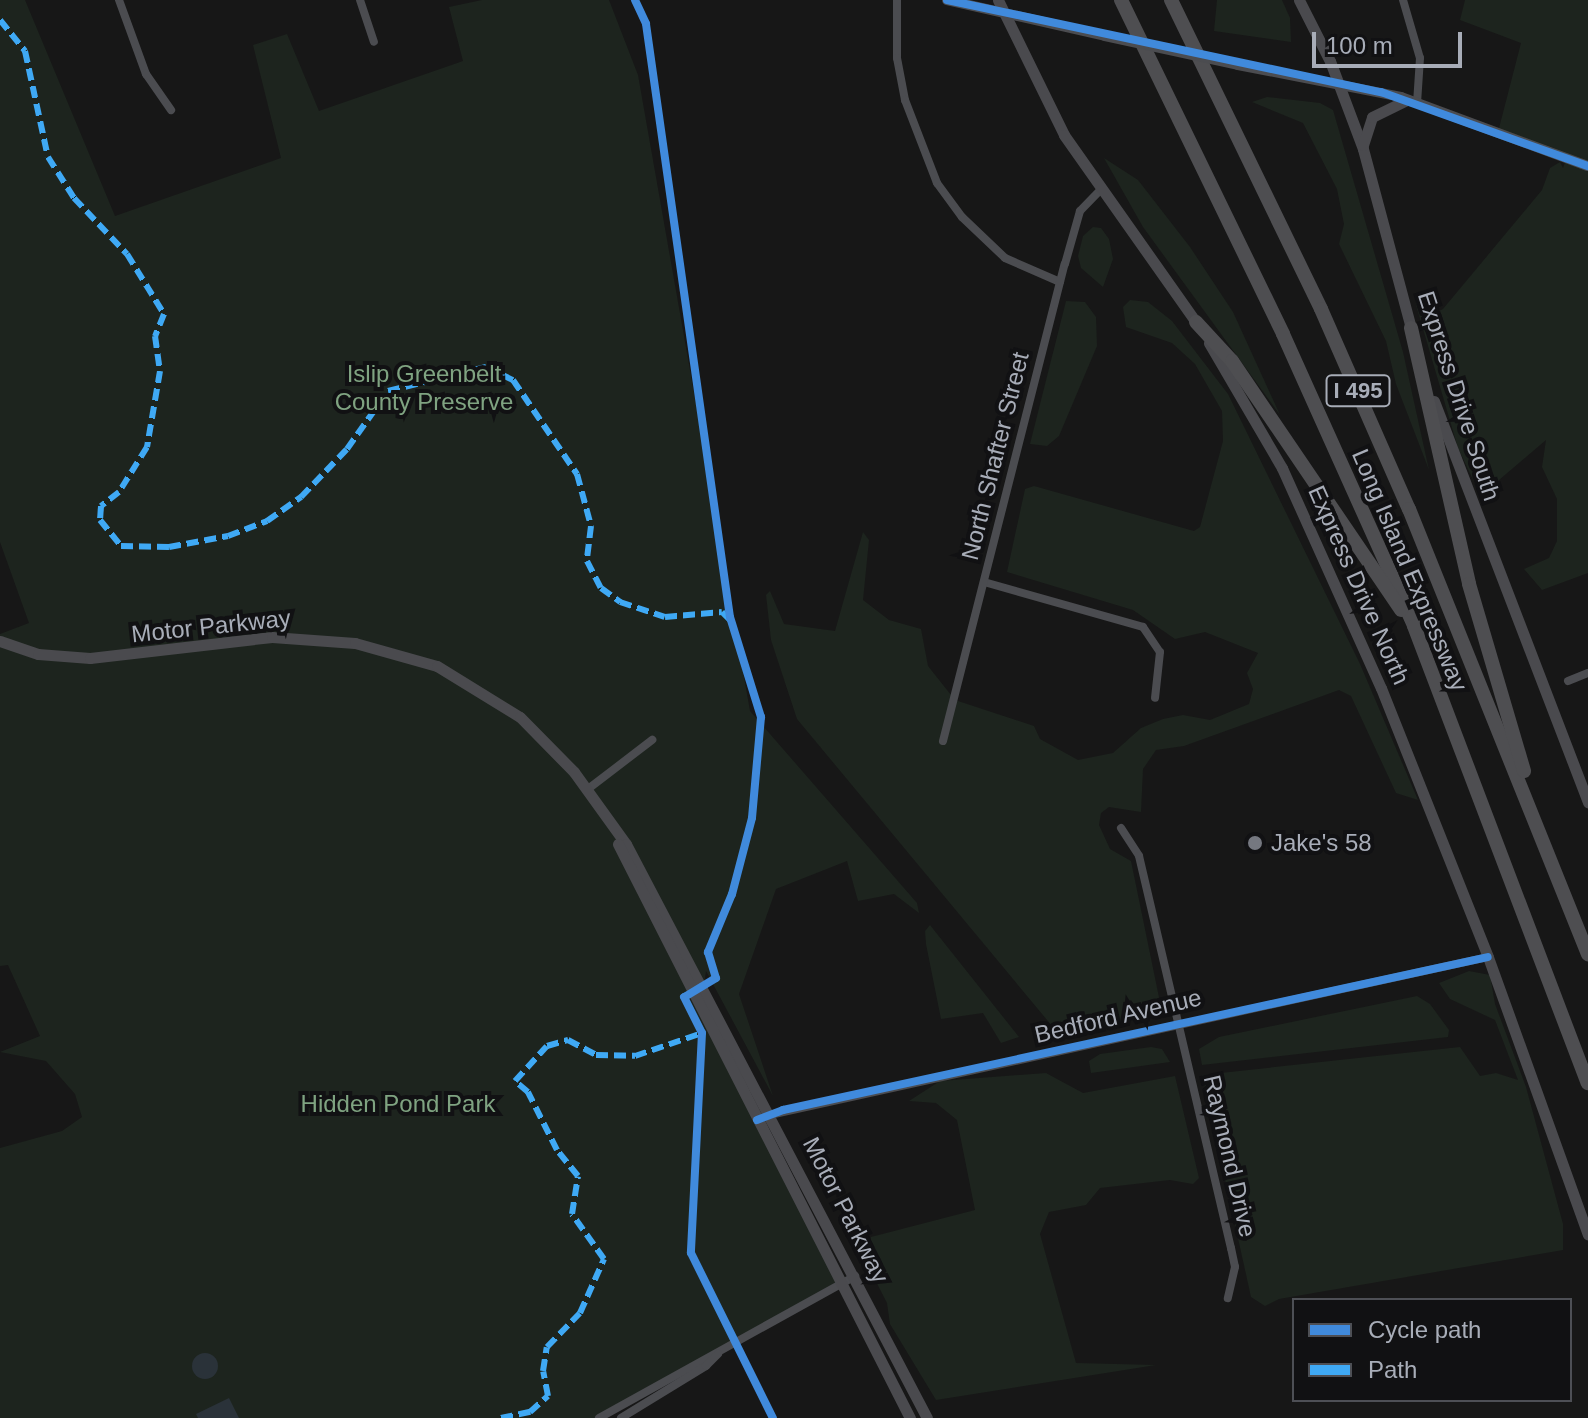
<!DOCTYPE html>
<html>
<head>
<meta charset="utf-8">
<style>
  body { margin:0 }
  #map { position:relative; width:1588px; height:1418px; overflow:hidden; background:#171717; font-family:Arial,sans-serif }
  div>[style] { position:absolute }
  .green>* { inset:0; background:#1d241e }
  .water>* { inset:0; background:#2a3239 }
  .round { border-radius:50% }
  .minor>* { height:8px; margin:-4px; padding:0 4px; transform-origin:4px; border-radius:4px; background:#4b4c50 }
  .tertiary>* { height:10px; margin:-5px; padding:0 5px; transform-origin:5px; border-radius:5px; background:#4b4c50 }
  .secondary>* { height:11px; margin:-5.5px; padding:0 5.5px; transform-origin:5.5px; border-radius:5.5px; background:#4a4a4e }
  .motorway>* { height:14px; margin:-7px; padding:0 7px; transform-origin:7px; border-radius:7px; background:#4e4e51 }
  .tertiary-bridge>* { height:10px; margin:-5px; padding:0 5px; transform-origin:5px; border-radius:5px; background:#4b4c50 }
  .quiet>* { height:6px; margin-top:-3px; transform-origin:0; background:repeating-linear-gradient(90deg,#3fa9f5 0 12px,transparent 0 18px) }
  .cycleway>* { height:8px; margin:-4px; padding:0 4px; transform-origin:4px; border-radius:4px; background:#408adc }
  .dots>* { width:22px; height:22px; translate:-50% -50%; box-sizing:border-box; border:4px solid #111113; border-radius:50% }
  span { translate:-50% -50%; white-space:nowrap; text-align:center; line-height:1.15; -webkit-text-stroke:8px #111113; paint-order:stroke }
  .shield-label span { padding:2px 6px; background:#111113; border:2px solid; border-radius:6px; -webkit-text-stroke-width:0 }
  .shield-label { font-size:22px; color:#a8adb8; font-weight:700 }
  .park-label { font-size:24px; color:#7fa381 }
  .street-label { font-size:24px; color:#a8adb8 }
  .poi-label { font-size:24px; color:#a8adb8 }
  .left { translate:0 -50%; text-align:left }
  .legend { position:absolute; left:1292px; top:1298px; width:280px; height:104px; box-sizing:border-box; background:#111113; border:2px solid #4d4f55; margin:0; padding:10px 14px; list-style:none; font-size:24px; color:#a8adb8 }
  .legend li { display:flex; align-items:center; gap:16px; height:40px }
  .legend b { width:40px; border:2px solid #4d4f55 }
  .scale { position:absolute; left:1312px; top:32px; width:150px; height:36px; box-sizing:border-box; border:4px solid #a8adb8; border-top:0; padding-left:10px; font-size:24px; line-height:28px; white-space:nowrap; color:#a8adb8; -webkit-text-stroke:6px #111113; paint-order:stroke }
</style>
</head>
<body>
<div id="map">
  <div class="green">
    <div style="clip-path:polygon(0 0,25px 0,115px 216px,281px 158px,253px 45px,287px 34px,319px 111px,463px 61px,449px 7px,482px 0,609px 0,638px 75px,750px 711px,917px 903px,919px 913px,894px 894px,858px 901px,847px 861px,776px 889px,739px 994px,773px 1096px,706px 971px,704px 985px,626px 844px,841px 1283px,599px 1418px,0 1418px,0 1148px,62px 1131px,82px 1117px,75px 1094px,46px 1061px,0 1052px,40px 1036px,8px 965px,0 966px,0 634px,29px 623px,0 542px)"></div>
    <div style="clip-path:polygon(1217px 0,1282px 0,1290px 18px,1291px 42px,1214px 31px)"></div>
    <div style="clip-path:polygon(1465px 0,1588px 0,1588px 573px,1542px 590px,1524px 569px,1549px 558px,1557px 541px,1557px 499px,1542px 467px,1546px 440px,1499px 480px,1485px 505px,1458px 448px,1416px 305px,1415px 292px,1429px 316px,1443px 309px,1542px 190px,1550px 168px,1560px 162px,1563px 168px,1565px 162px,1497px 136px,1521px 43px,1460px 20px)"></div>
    <div style="clip-path:polygon(1267px 97px,1320px 103px,1333px 110px,1403px 352px,1429px 470px,1396px 384px,1386px 341px,1339px 244px,1344px 224px,1337px 189px,1303px 123px,1252px 102px)"></div>
    <div style="clip-path:polygon(1104px 158px,1138px 180px,1190px 247px,1233px 312px,1280px 415px,1143px 227px)"></div>
    <div style="clip-path:polygon(1093px 227px,1101px 228px,1109px 239px,1113px 259px,1103px 287px,1081px 268px,1078px 256px,1083px 236px)"></div>
    <div style="clip-path:polygon(1130px 300px,1148px 302px,1172px 321px,1228px 394px,1360px 664px,1418px 800px,1396px 793px,1351px 696px,1339px 690px,1184px 746px,1156px 750px,1143px 769px,1141px 812px,1109px 807px,1101px 813px,1099px 825px,1110px 849px,1131px 861px,1162px 1012px,1062px 1038px,797px 719px,771px 640px,766px 595px,770px 591px,784px 624px,835px 631px,863px 532px,869px 540px,863px 600px,889px 620px,921px 629px,928px 666px,955px 700px,1034px 726px,1040px 739px,1078px 760px,1113px 753px,1141px 728px,1163px 719px,1183px 715px,1210px 720px,1249px 704px,1253px 689px,1247px 673px,1258px 653px,1205px 632px,1175px 639px,1133px 610px,1007px 572px,1025px 489px,1034px 486px,1194px 531px,1200px 527px,1223px 441px,1222px 411px,1195px 364px,1172px 343px,1126px 327px,1123px 307px)"></div>
    <div style="clip-path:polygon(1066px 301px,1085px 302px,1096px 317px,1097px 346px,1059px 436px,1047px 446px,1030px 444px)"></div>
    <div style="clip-path:polygon(930px 925px,1019px 1037px,1001px 1043px,983px 1013px,941px 1019px,926px 944px,925px 931px)"></div>
    <div style="clip-path:polygon(1469px 971px,1490px 975px,1495px 1004px,1526px 1087px,1563px 1224px,1563px 1250px,1279px 1299px,1265px 1306px,1251px 1297px,1202px 1075px,1460px 1047px,1480px 1076px,1496px 1073px,1518px 1080px,1495px 1020px,1450px 999px,1439px 983px)"></div>
    <div style="clip-path:polygon(1417px 996px,1430px 1004px,1449px 1030px,1448px 1037px,1202px 1065px,1199px 1049px,1219px 1037px)"></div>
    <div style="clip-path:polygon(1151px 1047px,1162px 1049px,1170px 1062px,1091px 1073px,1089px 1061px,1100px 1054px)"></div>
    <div style="clip-path:polygon(1046px 1073px,1083px 1093px,1175px 1076px,1199px 1178px,1193px 1184px,1170px 1180px,1100px 1188px,1086px 1205px,1049px 1212px,1040px 1234px,1076px 1363px,1156px 1365px,936px 1400px,890px 1324px,887px 1303px,867px 1264px,871px 1237px,975px 1210px,957px 1120px,936px 1103px,909px 1101px,940px 1081px)"></div>
  </div>
  <div class="water">
    <div class="round" style="left:192px;top:1353px;width:26px;height:26px"></div>
    <div style="clip-path:polygon(229px 1398px,239px 1418px,198px 1418px,196px 1414px)"></div>
  </div>
  <div class="minor">
    <div style="left:119px;top:0;width:79px;rotate:70deg"></div>
    <div style="left:146px;top:74px;width:44px;rotate:55.2deg"></div>
    <div style="left:360px;top:0;width:44px;rotate:71.6deg"></div>
    <div style="left:897px;top:0;width:58px;rotate:90deg"></div>
    <div style="left:897px;top:58px;width:43px;rotate:79.2deg"></div>
    <div style="left:905px;top:100px;width:89px;rotate:68.9deg"></div>
    <div style="left:937px;top:183px;width:42px;rotate:53.7deg"></div>
    <div style="left:962px;top:217px;width:59px;rotate:43.6deg"></div>
    <div style="left:1005px;top:258px;width:60px;rotate:23.6deg"></div>
    <div style="left:1403px;top:0;width:60px;rotate:73.7deg"></div>
    <div style="left:1420px;top:58px;width:45px;rotate:93.8deg"></div>
    <div style="left:984px;top:582px;width:165px;rotate:15.8deg"></div>
    <div style="left:1143px;top:627px;width:30px;rotate:56deg"></div>
    <div style="left:1160px;top:652px;width:46px;rotate:96.2deg"></div>
    <div style="left:1568px;top:681px;width:22px;rotate:-22deg"></div>
    <div style="left:943px;top:741px;width:492px;rotate:-75.7deg"></div>
    <div style="left:1065px;top:264px;width:55px;rotate:-74.2deg"></div>
    <div style="left:1080px;top:211px;width:30px;rotate:-46deg"></div>
    <div style="left:588px;top:789px;width:81px;rotate:-37.4deg"></div>
    <div style="left:1121px;top:828px;width:33px;rotate:57deg"></div>
    <div style="left:1139px;top:856px;width:403px;rotate:76.8deg"></div>
    <div style="left:1231px;top:1248px;width:19px;rotate:78deg"></div>
    <div style="left:1235px;top:1267px;width:32px;rotate:103deg"></div>
    <div style="left:765px;top:1116px;width:740px;rotate:-12.4deg"></div>
    <div style="left:599px;top:1418px;width:293px;rotate:-29deg"></div>
    <div style="left:621px;top:1418px;width:100px;rotate:-31.5deg"></div>
    <div style="left:706px;top:1366px;width:17px;rotate:-45deg"></div>
  </div>
  <div class="tertiary">
    <div style="left:947px;top:0;width:162px;rotate:12.8deg"></div>
    <div style="left:1238px;top:65px;width:166px;rotate:11.1deg"></div>
    <div style="left:1401px;top:97px;width:199px;rotate:20.3deg"></div>
  </div>
  <div class="secondary">
    <div style="left:998px;top:0;width:150px;rotate:63.9deg"></div>
    <div style="left:1064px;top:135px;width:236px;rotate:54.8deg"></div>
    <div style="left:1299px;top:0;width:68px;rotate:63.1deg"></div>
    <div style="left:1330px;top:61px;width:94px;rotate:69.4deg"></div>
    <div style="left:1363px;top:149px;width:193px;rotate:75deg"></div>
    <div style="left:1363px;top:145px;width:29px;rotate:-72deg"></div>
    <div style="left:1372px;top:117px;width:39px;rotate:-26deg"></div>
    <div style="left:1209px;top:343px;width:145px;rotate:59.7deg"></div>
    <div style="left:1282px;top:468px;width:241px;rotate:65.8deg"></div>
    <div style="left:1381px;top:688px;width:289px;rotate:68.3deg"></div>
    <div style="left:1488px;top:957px;width:295px;rotate:70.2deg"></div>
    <div style="left:1434px;top:401px;width:430px;rotate:69deg"></div>
    <div style="left:0;top:641px;width:40px;rotate:18.9deg"></div>
    <div style="left:38px;top:654px;width:52px;rotate:4.4deg"></div>
    <div style="left:90px;top:658px;width:183px;rotate:-6.6deg"></div>
    <div style="left:272px;top:637px;width:83px;rotate:4.1deg"></div>
    <div style="left:355px;top:643px;width:85px;rotate:15.7deg"></div>
    <div style="left:437px;top:666px;width:97px;rotate:31.6deg"></div>
    <div style="left:520px;top:717px;width:77px;rotate:45.5deg"></div>
    <div style="left:574px;top:772px;width:89px;rotate:54.2deg"></div>
    <div style="left:626px;top:844px;width:648px;rotate:62.33deg"></div>
    <div style="left:618px;top:844px;width:644px;rotate:63.04deg"></div>
  </div>
  <div class="motorway">
    <div style="left:1121px;top:0;width:371px;rotate:64.1deg"></div>
    <div style="left:1283px;top:334px;width:320px;rotate:65.8deg"></div>
    <div style="left:1414px;top:626px;width:489px;rotate:69.2deg"></div>
    <div style="left:1171px;top:0;width:343px;rotate:64.1deg"></div>
    <div style="left:1321px;top:309px;width:219px;rotate:66.3deg"></div>
    <div style="left:1409px;top:509px;width:480px;rotate:68.1deg"></div>
    <div style="left:1196px;top:322px;width:53px;rotate:47.3deg"></div>
    <div style="left:1232px;top:361px;width:301px;rotate:55.8deg"></div>
    <div style="left:1411px;top:328px;width:262px;rotate:77.2deg"></div>
    <div style="left:1469px;top:584px;width:195px;rotate:73.6deg"></div>
  </div>
  <div class="tertiary-bridge">
    <div style="left:1105px;top:36px;width:136px;rotate:12.3deg"></div>
  </div>
  <div class="quiet">
    <div style="left:0;top:20px;width:40px;rotate:51deg"></div>
    <div style="left:25px;top:51px;width:108px;rotate:77.8deg"></div>
    <div style="left:48px;top:157px;width:49px;rotate:57.6deg"></div>
    <div style="left:74px;top:198px;width:77px;rotate:46.6deg"></div>
    <div style="left:127px;top:254px;width:70px;rotate:58.3deg"></div>
    <div style="left:164px;top:314px;width:24px;rotate:112deg"></div>
    <div style="left:155px;top:336px;width:35px;rotate:82deg"></div>
    <div style="left:160px;top:371px;width:77px;rotate:99.7deg"></div>
    <div style="left:147px;top:447px;width:53px;rotate:121.9deg"></div>
    <div style="left:119px;top:492px;width:23px;rotate:142deg"></div>
    <div style="left:101px;top:506px;width:14px;rotate:94deg"></div>
    <div style="left:100px;top:520px;width:33px;rotate:51deg"></div>
    <div style="left:121px;top:546px;width:48px;rotate:1.2deg"></div>
    <div style="left:169px;top:547px;width:60px;rotate:-10.6deg"></div>
    <div style="left:228px;top:536px;width:42px;rotate:-21deg"></div>
    <div style="left:267px;top:521px;width:42px;rotate:-35.2deg"></div>
    <div style="left:301px;top:497px;width:66px;rotate:-46.2deg"></div>
    <div style="left:347px;top:449px;width:71px;rotate:-54.7deg"></div>
    <div style="left:388px;top:391px;width:101px;rotate:-13.8deg"></div>
    <div style="left:486px;top:367px;width:30px;rotate:26deg"></div>
    <div style="left:513px;top:380px;width:114px;rotate:55.8deg"></div>
    <div style="left:577px;top:474px;width:54px;rotate:74.9deg"></div>
    <div style="left:591px;top:526px;width:35px;rotate:97deg"></div>
    <div style="left:587px;top:561px;width:30px;rotate:63deg"></div>
    <div style="left:601px;top:588px;width:24px;rotate:36deg"></div>
    <div style="left:620px;top:602px;width:47px;rotate:18.4deg"></div>
    <div style="left:665px;top:617px;width:57px;rotate:-5deg"></div>
    <div style="left:722px;top:612px;width:14px;rotate:45deg"></div>
    <div style="left:501px;top:1418px;width:30px;rotate:-12deg"></div>
    <div style="left:530px;top:1412px;width:24px;rotate:-42deg"></div>
    <div style="left:548px;top:1396px;width:25px;rotate:-101deg"></div>
    <div style="left:543px;top:1371px;width:24px;rotate:-81deg"></div>
    <div style="left:547px;top:1347px;width:47px;rotate:-45.9deg"></div>
    <div style="left:580px;top:1313px;width:59px;rotate:-66deg"></div>
    <div style="left:604px;top:1259px;width:55px;rotate:-125.4deg"></div>
    <div style="left:572px;top:1214px;width:38px;rotate:-81deg"></div>
    <div style="left:578px;top:1176px;width:33px;rotate:-129deg"></div>
    <div style="left:557px;top:1150px;width:65px;rotate:-116.6deg"></div>
    <div style="left:528px;top:1092px;width:17px;rotate:-140deg"></div>
    <div style="left:515px;top:1081px;width:47px;rotate:-47.6deg"></div>
    <div style="left:547px;top:1046px;width:22px;rotate:-16deg"></div>
    <div style="left:568px;top:1040px;width:32px;rotate:28deg"></div>
    <div style="left:596px;top:1055px;width:39px;rotate:1deg"></div>
    <div style="left:635px;top:1056px;width:71px;rotate:-18.9deg"></div>
    <div style="left:702px;top:1033px;width:4px;rotate:-117deg"></div>
  </div>
  <div class="cycleway">
    <div style="left:635px;top:0;width:26px;rotate:65deg"></div>
    <div style="left:646px;top:24px;width:599px;rotate:81.94deg"></div>
    <div style="left:730px;top:617px;width:105px;rotate:72.8deg"></div>
    <div style="left:761px;top:717px;width:101px;rotate:95.1deg"></div>
    <div style="left:752px;top:818px;width:79px;rotate:104.7deg"></div>
    <div style="left:732px;top:894px;width:63px;rotate:112.5deg"></div>
    <div style="left:708px;top:952px;width:27px;rotate:73deg"></div>
    <div style="left:716px;top:978px;width:37px;rotate:149deg"></div>
    <div style="left:684px;top:997px;width:40px;rotate:63.4deg"></div>
    <div style="left:702px;top:1033px;width:220px;rotate:92.9deg"></div>
    <div style="left:691px;top:1253px;width:184px;rotate:63.6deg"></div>
    <div style="left:947px;top:0;width:444px;rotate:12deg"></div>
    <div style="left:1381px;top:92px;width:220px;rotate:19.7deg"></div>
    <div style="left:757px;top:1120px;width:28px;rotate:-21deg"></div>
    <div style="left:783px;top:1110px;width:721px;rotate:-12.24deg"></div>
  </div>
  <div class="dots">
    <div style="left:1255px;top:843px;background:#757880"></div>
  </div>
  <div class="shield-label">
    <span style="left:1358px;top:391px">I 495</span>
  </div>
  <div class="park-label">
    <span style="left:424px;top:388px">Islip Greenbelt<br>County Preserve</span>
    <span style="left:398px;top:1104px">Hidden Pond Park</span>
  </div>
  <div class="street-label">
    <span style="left:1459px;top:396px;rotate:72deg">Express Drive South</span>
    <span style="left:995px;top:456px;rotate:-76deg">North Shafter Street</span>
    <span style="left:1410px;top:570px;rotate:67deg">Long Island Expressway</span>
    <span style="left:1359px;top:585px;rotate:66deg">Express Drive North</span>
    <span style="left:211px;top:626px;rotate:-6deg">Motor Parkway</span>
    <span style="left:1118px;top:1016px;rotate:-13deg">Bedford Avenue</span>
    <span style="left:1230px;top:1156px;rotate:77deg">Raymond Drive</span>
    <span style="left:846px;top:1210px;rotate:63deg">Motor Parkway</span>
  </div>
  <div class="poi-label">
    <span class="left" style="left:1271px;top:843px">Jake's 58</span>
  </div>
  <ul class="legend">
  <li><b style="height:10px;background:#408adc"></b>Cycle path</li>
  <li><b style="height:10px;background:#3fa9f5"></b>Path</li>
  </ul>
  <div class="scale">100 m</div>
</div>
</body>
</html>
